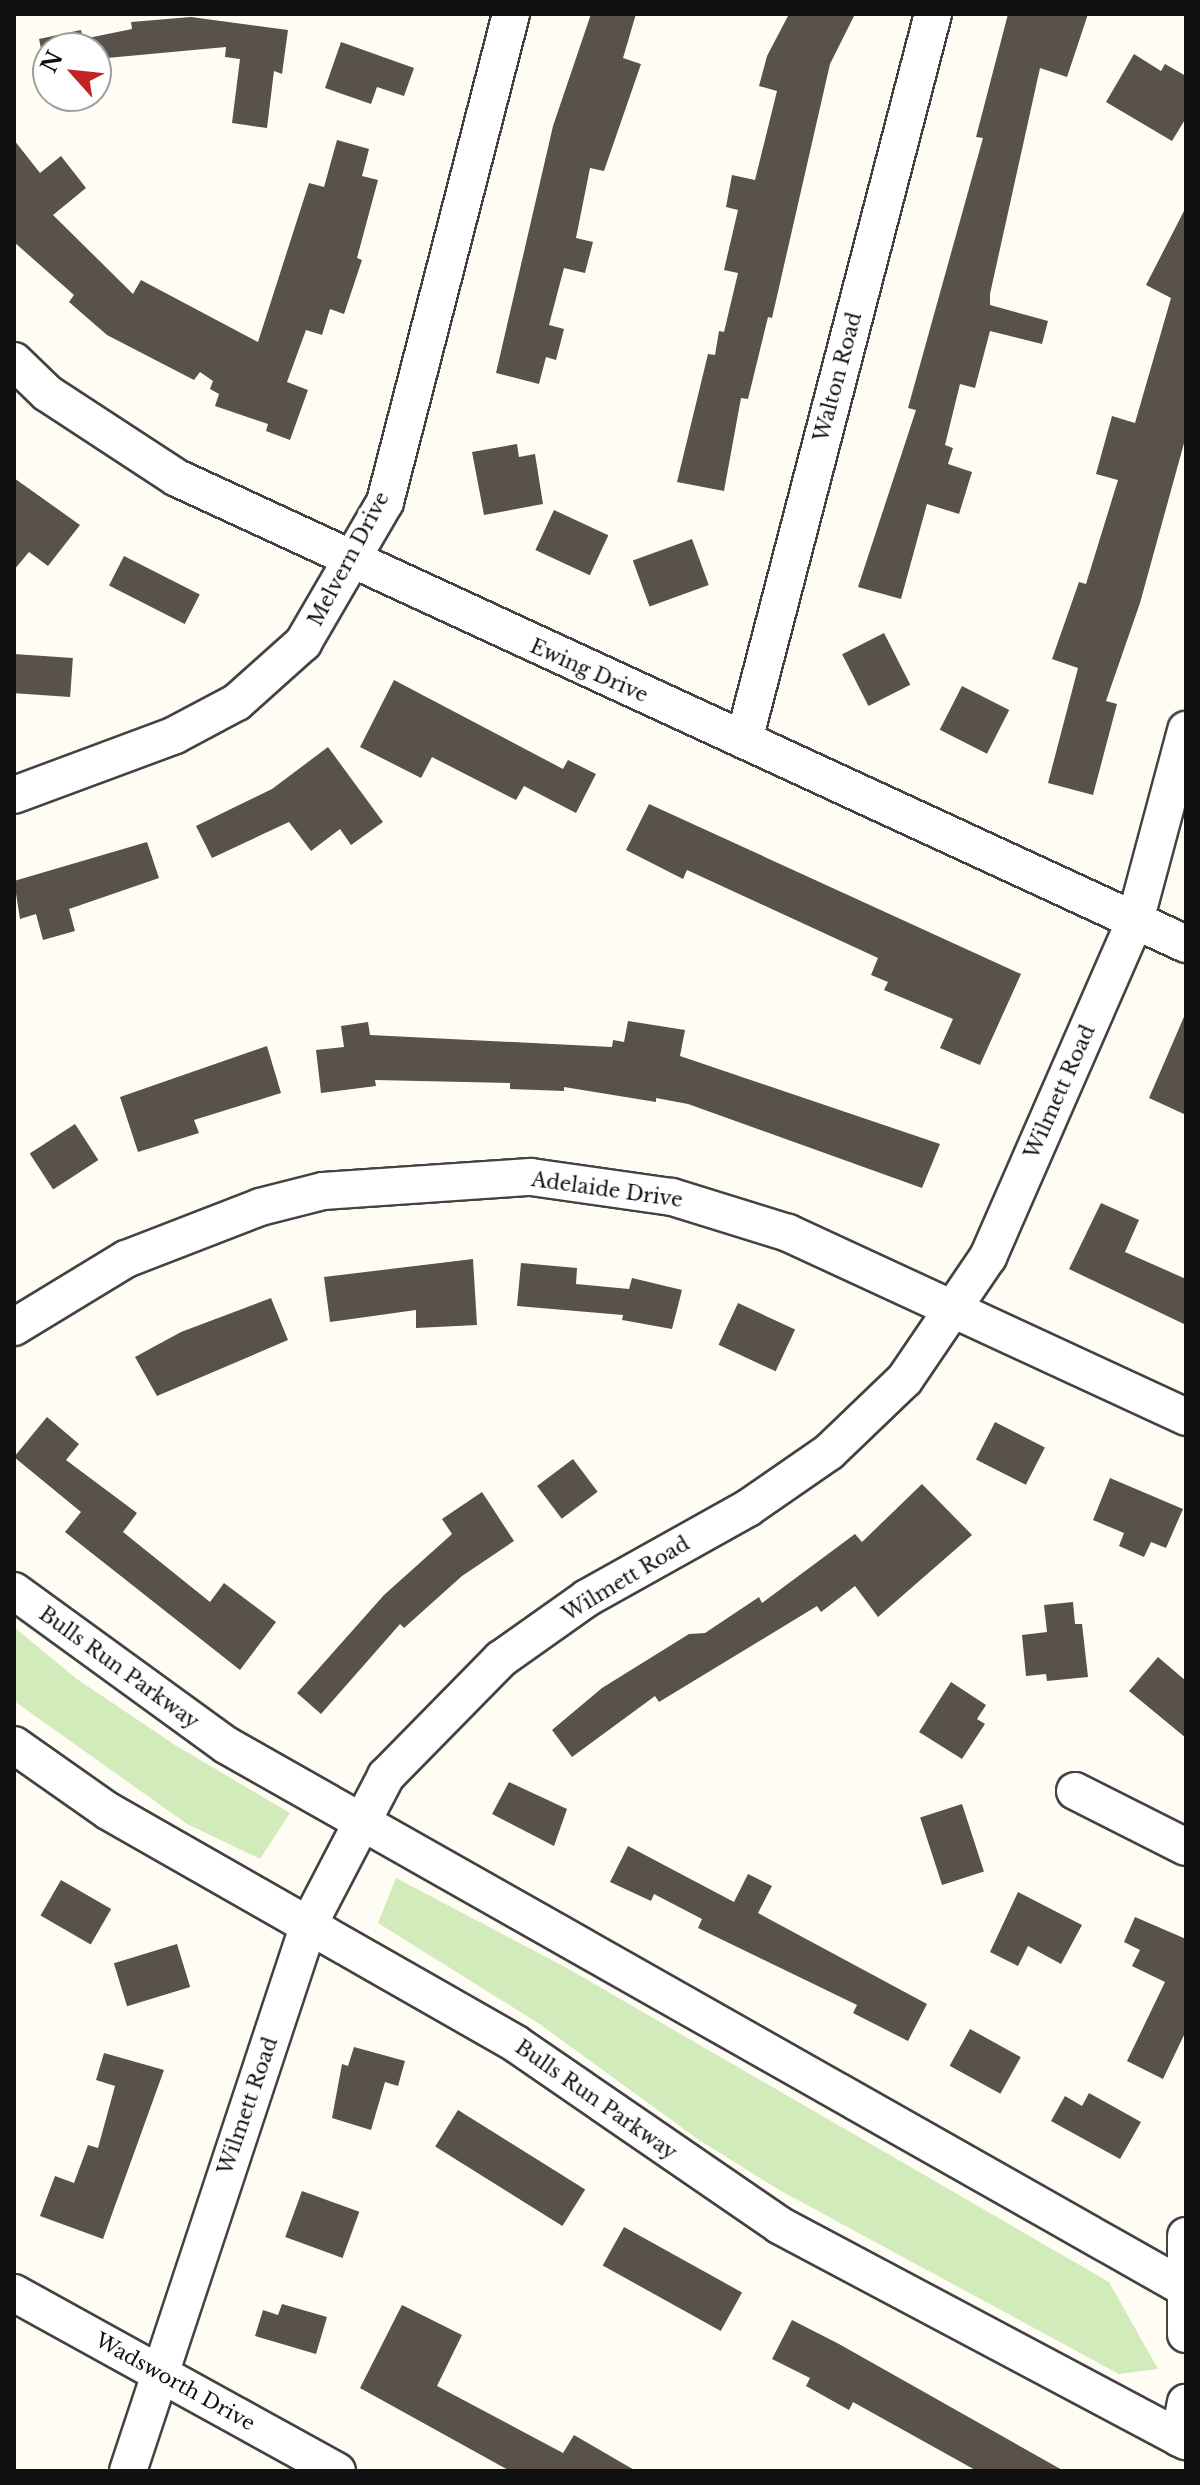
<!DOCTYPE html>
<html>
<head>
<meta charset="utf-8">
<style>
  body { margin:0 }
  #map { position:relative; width:1200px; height:2485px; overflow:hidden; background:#fffdf3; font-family:"Libre Baskerville",serif }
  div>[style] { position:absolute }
  .green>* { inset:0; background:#d1ebba }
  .building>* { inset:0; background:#59514c; transform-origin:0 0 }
  .roads { filter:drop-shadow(2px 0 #434343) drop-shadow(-2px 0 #434343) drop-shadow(0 2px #434343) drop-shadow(0 -2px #434343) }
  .minor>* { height:36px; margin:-18px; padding:0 18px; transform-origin:18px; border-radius:18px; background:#fff }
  span { translate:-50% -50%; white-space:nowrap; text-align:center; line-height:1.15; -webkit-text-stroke:8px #fff; paint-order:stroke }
  .street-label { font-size:20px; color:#101010 }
  .frame { position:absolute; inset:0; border:16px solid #101010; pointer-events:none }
  .north { position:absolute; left:32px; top:32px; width:80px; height:80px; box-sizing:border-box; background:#fff; border:2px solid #9f9f9f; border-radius:50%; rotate:297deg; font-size:22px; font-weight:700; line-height:32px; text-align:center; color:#101010 }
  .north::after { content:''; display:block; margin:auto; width:28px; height:36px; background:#c52322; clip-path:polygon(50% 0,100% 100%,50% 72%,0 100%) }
</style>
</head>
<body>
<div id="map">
  <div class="green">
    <div style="clip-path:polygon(14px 1627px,77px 1679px,175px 1745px,290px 1813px,260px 1859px,187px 1824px,14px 1701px)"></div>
    <div style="clip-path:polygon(396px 1878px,565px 1967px,1109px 2282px,1158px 2369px,1119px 2374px,781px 2191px,699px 2140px,538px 2023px,378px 1923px)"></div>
  </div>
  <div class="building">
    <div style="clip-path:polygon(591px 14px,636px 14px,623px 58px,641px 64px,604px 171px,590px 168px,576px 238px,593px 242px,585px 273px,564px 268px,549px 325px,564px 329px,556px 360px,546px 357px,539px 384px,496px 373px,553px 126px)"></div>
    <div style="clip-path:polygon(789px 14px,855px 14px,830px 64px,772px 318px,768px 317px,748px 399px,741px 398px,724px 491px,677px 482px,708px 354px,715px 355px,719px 331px,724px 332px,738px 273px,724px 270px,738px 210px,726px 207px,732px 175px,755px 180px,777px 91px,759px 86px,767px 56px)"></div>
    <div style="clip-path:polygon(1008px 14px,1088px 14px,1067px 77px,1040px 68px,990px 294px,990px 305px,1048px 321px,1042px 344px,990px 331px,975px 388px,960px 384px,945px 445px,953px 448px,948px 464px,972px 472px,959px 514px,927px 504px,901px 599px,858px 587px,916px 410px,908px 408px,983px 138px,976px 137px)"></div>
    <div style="clip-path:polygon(191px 17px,288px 30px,282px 74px,274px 71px,267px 128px,232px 123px,240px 59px,225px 57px,226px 47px,96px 59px,96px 48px,48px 48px,46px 72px,39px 39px,81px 30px,83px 39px,132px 29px,131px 22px)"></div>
    <div style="clip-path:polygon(341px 42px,414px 68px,404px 96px,377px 87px,371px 104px,325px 88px)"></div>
    <div style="clip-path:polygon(1134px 54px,1161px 71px,1165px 64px,1186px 76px,1186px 118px,1172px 141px,1106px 102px)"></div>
    <div style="clip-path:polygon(14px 140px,40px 173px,61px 156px,86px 188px,53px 215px,133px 294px,141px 280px,258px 342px,309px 183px,324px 187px,337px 140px,369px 149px,362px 176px,378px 180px,357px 258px,362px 260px,344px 314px,330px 309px,322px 335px,306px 330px,287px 382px,308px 390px,290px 440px,266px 431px,268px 424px,215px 406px,219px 394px,210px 389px,213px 381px,200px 372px,194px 380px,107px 335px,69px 302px,74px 295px,14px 242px)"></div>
    <div style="clip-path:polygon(1186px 207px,1186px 436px,1140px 603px,1106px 701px,1117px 704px,1093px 795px,1048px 783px,1078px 668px,1052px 659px,1079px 582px,1086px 584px,1118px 480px,1096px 474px,1112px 416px,1135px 423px,1171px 298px,1146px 285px)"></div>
    <div style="clip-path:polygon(517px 444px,519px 457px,535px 454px,543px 504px,484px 515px,472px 452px)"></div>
    <div style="clip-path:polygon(14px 478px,80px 525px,48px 566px,29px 552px,14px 570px)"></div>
    <div style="left:554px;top:510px;width:60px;height:44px;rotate:25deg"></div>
    <div style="left:692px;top:539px;width:49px;height:63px;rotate:70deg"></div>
    <div style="left:124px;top:556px;width:85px;height:33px;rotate:27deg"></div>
    <div style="left:884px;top:633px;width:58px;height:47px;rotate:63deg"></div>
    <div style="left:14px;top:654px;width:59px;height:39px;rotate:4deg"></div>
    <div style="clip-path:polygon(394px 680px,563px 769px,568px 760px,596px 774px,576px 813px,524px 786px,516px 800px,432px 757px,421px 778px,360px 747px)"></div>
    <div style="left:962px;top:686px;width:53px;height:49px;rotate:27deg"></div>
    <div style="clip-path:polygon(328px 747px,383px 822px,351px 845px,340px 829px,311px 851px,289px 822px,212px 858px,196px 826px,272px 789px)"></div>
    <div style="clip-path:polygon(649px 804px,1021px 974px,980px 1065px,940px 1048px,953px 1019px,884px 990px,888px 982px,871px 975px,878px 958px,687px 870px,683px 879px,626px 850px)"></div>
    <div style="clip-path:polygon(147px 842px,159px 878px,69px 909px,75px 931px,43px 940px,36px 914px,20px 919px,14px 881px)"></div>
    <div style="clip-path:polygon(1186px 1012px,1186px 1115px,1149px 1098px)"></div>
    <div style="clip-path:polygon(628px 1021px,685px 1030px,680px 1056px,940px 1144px,922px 1188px,688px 1104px,656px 1098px,656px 1102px,564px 1087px,564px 1091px,510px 1089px,510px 1083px,375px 1080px,376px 1086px,321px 1093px,316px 1050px,344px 1047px,341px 1026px,368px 1022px,370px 1035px,612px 1047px,613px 1040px,624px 1042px)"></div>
    <div style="clip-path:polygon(267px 1046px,281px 1093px,194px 1120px,199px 1133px,138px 1152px,120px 1097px)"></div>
    <div style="left:75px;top:1124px;width:43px;height:54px;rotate:57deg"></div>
    <div style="clip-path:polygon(1101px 1203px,1139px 1220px,1125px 1252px,1186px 1279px,1186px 1325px,1069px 1269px)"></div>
    <div style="clip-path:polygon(473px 1259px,477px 1325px,416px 1328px,416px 1310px,330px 1322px,324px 1277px)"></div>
    <div style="clip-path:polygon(521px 1263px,577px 1268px,576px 1284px,629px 1289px,632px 1278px,682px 1290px,672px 1329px,622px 1320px,623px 1315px,517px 1306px)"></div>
    <div style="clip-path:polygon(271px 1298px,288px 1340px,157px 1396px,135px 1357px,181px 1332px)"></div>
    <div style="left:738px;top:1303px;width:63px;height:46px;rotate:25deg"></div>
    <div style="clip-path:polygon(47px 1417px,79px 1444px,66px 1460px,137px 1513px,123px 1532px,210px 1602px,224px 1583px,276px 1622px,240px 1670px,65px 1532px,81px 1512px,14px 1457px)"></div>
    <div style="left:995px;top:1422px;width:56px;height:42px;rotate:27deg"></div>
    <div style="left:573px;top:1459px;width:41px;height:45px;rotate:53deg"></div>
    <div style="clip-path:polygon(1110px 1478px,1183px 1509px,1166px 1548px,1151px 1542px,1144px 1557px,1119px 1546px,1124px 1533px,1093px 1520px)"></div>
    <div style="clip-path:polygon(922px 1484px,972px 1535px,878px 1617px,855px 1586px,821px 1612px,817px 1606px,659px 1702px,655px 1696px,572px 1757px,552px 1730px,602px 1688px,689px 1634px,705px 1633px,759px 1597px,762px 1603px,855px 1534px,862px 1542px)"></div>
    <div style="clip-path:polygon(482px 1492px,514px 1541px,462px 1576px,404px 1628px,400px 1624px,321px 1714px,297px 1693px,384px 1595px,452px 1534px,442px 1519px)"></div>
    <div style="clip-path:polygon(1073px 1602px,1075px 1624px,1082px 1624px,1088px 1677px,1047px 1681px,1046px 1674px,1026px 1676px,1022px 1635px,1047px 1632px,1044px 1605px)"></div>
    <div style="clip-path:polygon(1158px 1657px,1186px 1681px,1186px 1738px,1129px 1691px)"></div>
    <div style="clip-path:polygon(951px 1682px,986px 1705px,977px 1719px,985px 1724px,962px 1759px,919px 1732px)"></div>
    <div style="clip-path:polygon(509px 1782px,567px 1809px,554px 1846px,492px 1814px)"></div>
    <div style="left:962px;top:1804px;width:71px;height:44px;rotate:72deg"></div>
    <div style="clip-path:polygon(628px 1846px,734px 1902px,748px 1874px,772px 1886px,758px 1913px,927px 2004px,908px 2041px,853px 2013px,857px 2005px,698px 1928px,702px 1919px,654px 1894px,651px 1901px,610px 1882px)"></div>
    <div style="left:61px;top:1880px;width:58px;height:41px;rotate:30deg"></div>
    <div style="clip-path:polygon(1018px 1892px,1082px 1925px,1061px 1964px,1028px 1946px,1018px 1966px,990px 1952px)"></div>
    <div style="clip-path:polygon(1135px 1917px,1186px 1939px,1186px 2031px,1163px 2079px,1127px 2061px,1165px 1982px,1132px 1966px,1140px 1950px,1124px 1942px)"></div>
    <div style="left:177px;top:1944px;width:45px;height:66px;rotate:73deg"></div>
    <div style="left:970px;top:2029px;width:58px;height:42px;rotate:29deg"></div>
    <div style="clip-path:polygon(354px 2047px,405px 2061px,398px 2086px,385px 2082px,371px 2130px,332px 2118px,342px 2064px,348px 2066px)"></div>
    <div style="clip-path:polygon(104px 2053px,164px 2070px,103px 2239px,40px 2216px,55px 2176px,74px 2183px,88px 2145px,98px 2148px,115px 2086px,96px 2080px)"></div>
    <div style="clip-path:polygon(1089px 2093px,1141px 2122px,1120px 2159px,1051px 2121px,1065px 2096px,1082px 2106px)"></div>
    <div style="left:458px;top:2110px;width:150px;height:43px;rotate:32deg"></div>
    <div style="left:302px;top:2191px;width:61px;height:49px;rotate:20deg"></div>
    <div style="left:624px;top:2227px;width:135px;height:44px;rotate:29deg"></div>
    <div style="clip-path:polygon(282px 2304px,327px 2317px,316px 2354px,255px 2336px,263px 2310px,278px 2315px)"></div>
    <div style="clip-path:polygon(402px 2305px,462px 2335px,437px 2386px,563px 2453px,574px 2435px,636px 2471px,510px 2471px,360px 2388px)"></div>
    <div style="clip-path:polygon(792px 2320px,839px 2344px,1064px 2471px,977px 2471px,853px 2402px,849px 2410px,806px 2386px,810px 2378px,772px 2359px)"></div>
  </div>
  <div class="roads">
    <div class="minor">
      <div style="left:14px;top:361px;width:46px;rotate:44.1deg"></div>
      <div style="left:47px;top:393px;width:155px;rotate:33.2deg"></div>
      <div style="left:177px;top:478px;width:1111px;rotate:24.79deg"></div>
      <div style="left:744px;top:740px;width:750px;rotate:-75.41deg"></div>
      <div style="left:14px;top:795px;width:172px;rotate:-20.4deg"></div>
      <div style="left:175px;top:735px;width:70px;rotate:-28deg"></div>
      <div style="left:237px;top:702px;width:89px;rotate:-41.8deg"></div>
      <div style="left:303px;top:643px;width:163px;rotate:-59.8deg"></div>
      <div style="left:385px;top:502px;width:504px;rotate:-75.52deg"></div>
      <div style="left:14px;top:1327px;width:131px;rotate:-31.3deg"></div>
      <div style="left:126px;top:1259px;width:144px;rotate:-21.2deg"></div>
      <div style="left:260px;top:1207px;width:65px;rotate:-14.3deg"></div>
      <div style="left:323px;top:1191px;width:208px;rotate:-3.9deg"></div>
      <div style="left:531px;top:1177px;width:142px;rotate:8.1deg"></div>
      <div style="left:672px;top:1197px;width:121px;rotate:17.2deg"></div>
      <div style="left:788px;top:1233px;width:438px;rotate:24.8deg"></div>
      <div style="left:14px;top:1591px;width:262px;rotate:36deg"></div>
      <div style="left:226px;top:1745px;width:1102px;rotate:29.52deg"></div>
      <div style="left:14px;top:1745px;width:115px;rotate:35.1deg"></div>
      <div style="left:108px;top:1811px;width:470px;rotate:29.7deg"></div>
      <div style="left:516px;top:2044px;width:319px;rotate:34.5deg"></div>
      <div style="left:779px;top:2225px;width:461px;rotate:28deg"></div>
      <div style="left:1075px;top:1791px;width:124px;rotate:26.8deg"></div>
      <div style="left:1186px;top:2236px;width:98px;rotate:90deg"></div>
      <div style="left:14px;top:2293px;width:369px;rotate:28.9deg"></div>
      <div style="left:1179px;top:2438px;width:36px;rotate:-79deg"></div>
      <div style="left:128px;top:2471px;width:576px;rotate:-71.69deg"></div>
      <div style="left:309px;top:1924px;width:167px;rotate:-62.5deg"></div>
      <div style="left:386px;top:1776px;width:164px;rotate:-45.5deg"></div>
      <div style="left:501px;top:1659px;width:105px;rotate:-35.3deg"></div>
      <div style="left:587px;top:1598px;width:184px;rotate:-29.2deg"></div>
      <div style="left:748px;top:1508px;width:98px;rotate:-34.7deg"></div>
      <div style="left:829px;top:1452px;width:105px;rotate:-43.8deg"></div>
      <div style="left:905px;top:1379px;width:148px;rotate:-55.8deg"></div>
      <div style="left:988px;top:1257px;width:367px;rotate:-66.4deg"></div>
      <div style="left:1135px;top:921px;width:198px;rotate:-75deg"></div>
    </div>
  </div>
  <div class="street-label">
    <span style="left:838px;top:377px;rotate:-75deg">Walton Road</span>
    <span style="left:349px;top:559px;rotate:-62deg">Melvern Drive</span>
    <span style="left:589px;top:671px;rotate:24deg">Ewing Drive</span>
    <span style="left:1060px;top:1092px;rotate:-66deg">Wilmett Road</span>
    <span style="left:607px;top:1190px;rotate:8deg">Adelaide Drive</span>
    <span style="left:626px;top:1579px;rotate:-31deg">Wilmett Road</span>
    <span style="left:119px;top:1668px;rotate:36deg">Bulls Run Parkway</span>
    <span style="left:596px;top:2100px;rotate:35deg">Bulls Run Parkway</span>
    <span style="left:248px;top:2106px;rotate:-71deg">Wilmett Road</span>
    <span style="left:175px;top:2382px;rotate:29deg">Wadsworth Drive</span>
  </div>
  <div class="frame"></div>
  <div class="north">N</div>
</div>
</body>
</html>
